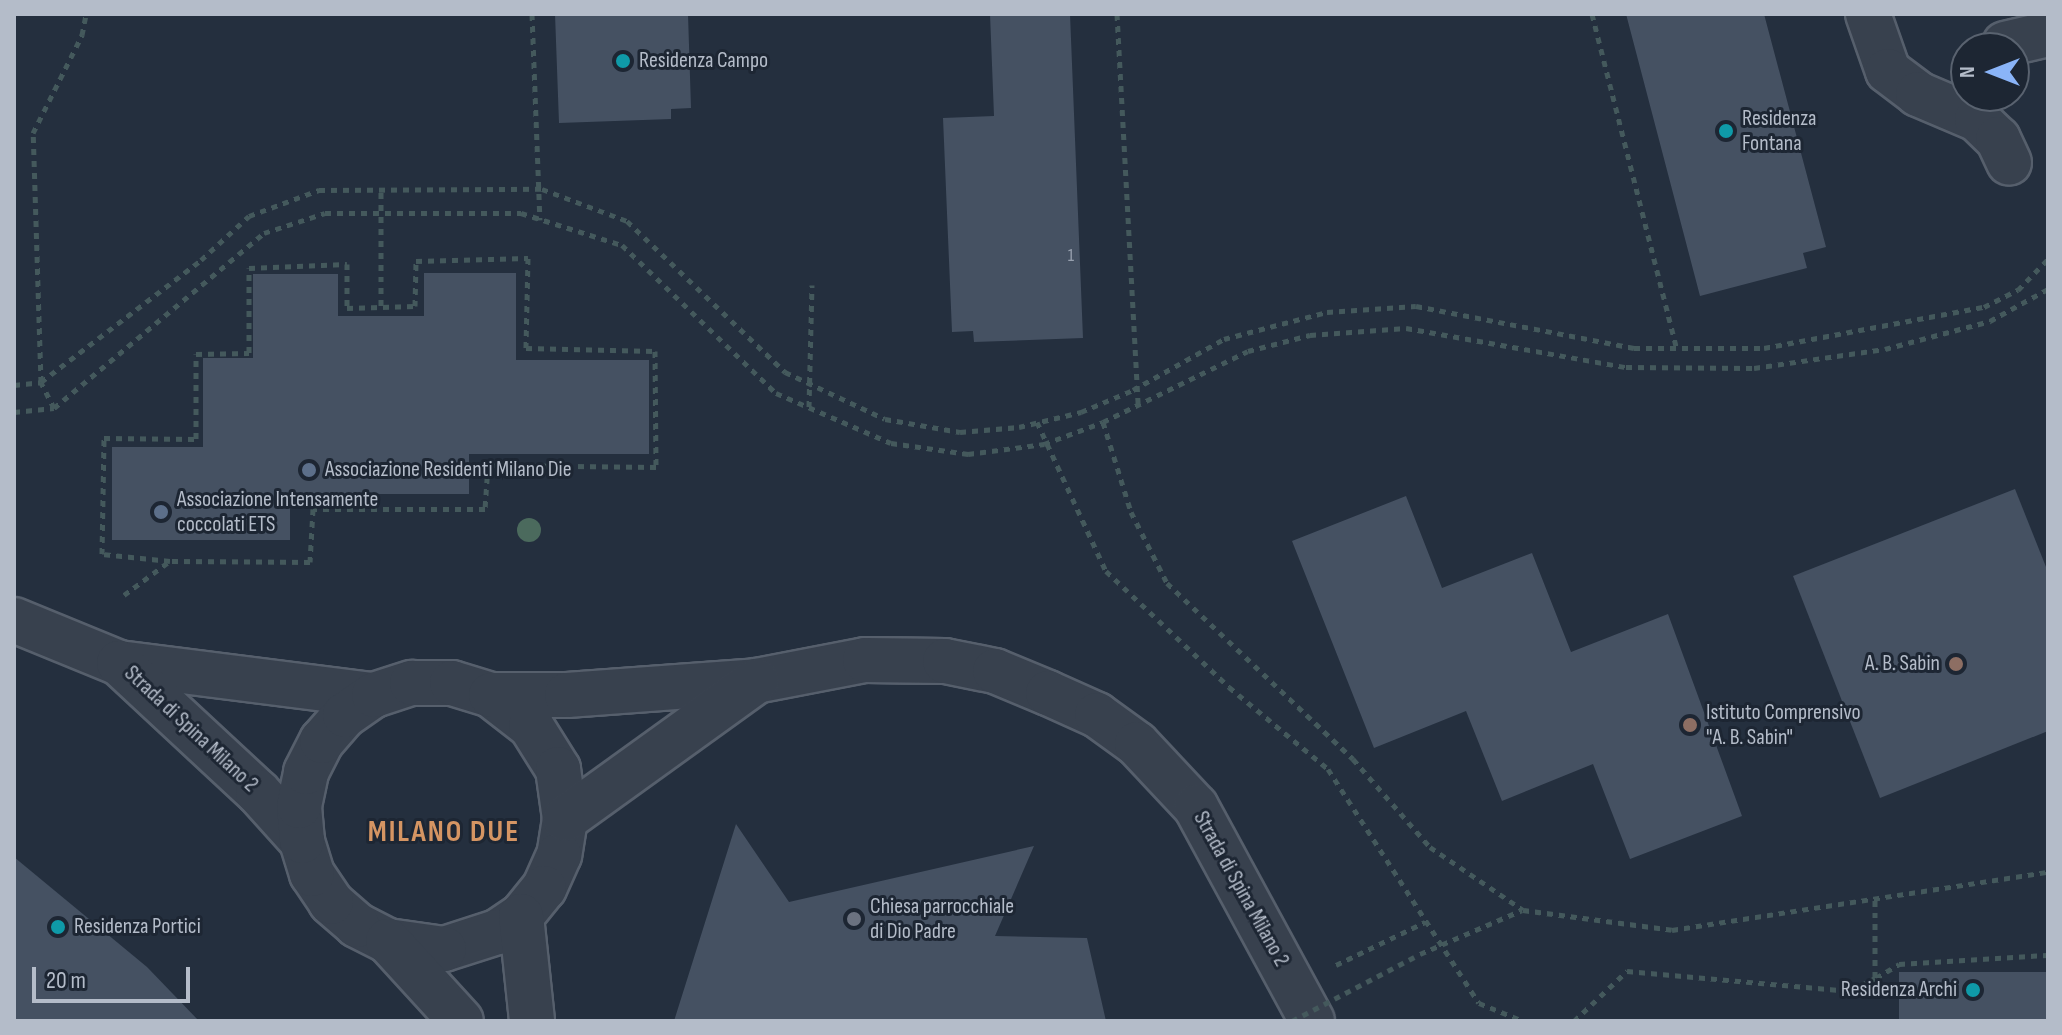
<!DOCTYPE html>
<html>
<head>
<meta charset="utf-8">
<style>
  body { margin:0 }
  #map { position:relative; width:2062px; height:1035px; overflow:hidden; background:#242f3e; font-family:"Sofia Sans Condensed",sans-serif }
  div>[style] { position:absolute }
  .building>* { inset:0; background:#455162; transform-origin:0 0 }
  .path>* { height:5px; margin-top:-2.5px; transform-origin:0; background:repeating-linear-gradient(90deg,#44595c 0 6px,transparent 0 12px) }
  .roads { filter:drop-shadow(2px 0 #565f6c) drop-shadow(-2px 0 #565f6c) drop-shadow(0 2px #565f6c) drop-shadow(0 -2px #565f6c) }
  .minor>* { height:44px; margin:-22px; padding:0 22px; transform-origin:22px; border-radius:22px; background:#38414e }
  .path-bridge>* { height:5px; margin-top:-2.5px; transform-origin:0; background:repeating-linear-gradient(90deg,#44595c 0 6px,transparent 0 12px) }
  .trees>* { width:24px; height:24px; margin:-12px; border-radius:50%; background:#4b6a5d }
  .dots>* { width:22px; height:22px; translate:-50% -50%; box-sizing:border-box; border:4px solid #1d2633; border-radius:50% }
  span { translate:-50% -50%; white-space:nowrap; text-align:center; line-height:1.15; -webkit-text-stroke:6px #1d2633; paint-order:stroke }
  .number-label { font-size:18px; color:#98a1af }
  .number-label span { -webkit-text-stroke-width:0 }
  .poi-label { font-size:22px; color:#b4bcc9 }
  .left { translate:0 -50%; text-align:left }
  .right { translate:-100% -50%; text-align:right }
  .street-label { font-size:22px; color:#b4bcc9 }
  .district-label { font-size:30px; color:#d59563; font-weight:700; letter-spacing:2px }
  .frame { position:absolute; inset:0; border:16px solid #b4bcc9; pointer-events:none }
  .north { position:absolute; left:1950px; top:32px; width:80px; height:80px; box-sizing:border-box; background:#1d2633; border:2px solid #59626f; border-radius:50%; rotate:270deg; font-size:22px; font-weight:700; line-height:32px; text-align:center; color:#b4bcc9 }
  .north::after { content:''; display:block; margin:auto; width:28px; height:36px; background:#8ab4f8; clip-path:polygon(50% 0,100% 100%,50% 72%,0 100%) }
  .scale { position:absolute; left:32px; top:967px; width:158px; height:36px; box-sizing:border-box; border:4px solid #b4bcc9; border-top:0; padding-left:10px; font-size:24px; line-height:28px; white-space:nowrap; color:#b4bcc9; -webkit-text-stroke:6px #1d2633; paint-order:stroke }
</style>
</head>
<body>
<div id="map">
  <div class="building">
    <div style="clip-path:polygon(555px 14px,688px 14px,691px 108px,671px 109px,671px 119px,559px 123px)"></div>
    <div style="clip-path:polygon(990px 14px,1070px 14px,1083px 338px,974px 342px,973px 331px,952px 332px,943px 118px,994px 116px)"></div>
    <div style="clip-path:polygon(1626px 14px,1764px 14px,1826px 247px,1803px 253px,1807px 268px,1700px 296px)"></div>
    <div style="clip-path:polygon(424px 273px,516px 273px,516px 360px,649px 360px,649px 454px,469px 454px,469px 494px,290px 494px,290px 540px,112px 540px,112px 447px,203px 447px,203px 358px,253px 358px,253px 274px,338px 274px,338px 316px,424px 316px)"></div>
    <div style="clip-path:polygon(2015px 489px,2048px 572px,2048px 731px,1880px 798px,1793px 576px)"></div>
    <div style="clip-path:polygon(1406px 496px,1442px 588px,1532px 553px,1571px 652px,1668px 614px,1742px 816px,1630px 859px,1593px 764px,1502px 801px,1466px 711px,1374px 748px,1292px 541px)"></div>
    <div style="clip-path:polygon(736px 824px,789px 902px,1034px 846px,995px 936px,1087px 938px,1106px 1021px,674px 1021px)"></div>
    <div style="clip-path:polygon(14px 857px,147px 967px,199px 1021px,14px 1021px)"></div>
    <div style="left:1899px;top:972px;width:149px;height:49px"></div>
  </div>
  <div class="path">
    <div style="left:532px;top:14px;width:206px;rotate:87.8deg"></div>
    <div style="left:1117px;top:14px;width:392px;rotate:86.9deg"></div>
    <div style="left:1592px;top:14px;width:347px;rotate:75.8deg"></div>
    <div style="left:528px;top:258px;width:90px;rotate:91.3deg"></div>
    <div style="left:526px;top:348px;width:129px;rotate:1.3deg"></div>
    <div style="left:655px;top:351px;width:116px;rotate:89.5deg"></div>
    <div style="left:656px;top:467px;width:168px;rotate:-179.3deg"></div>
    <div style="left:488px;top:465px;width:44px;rotate:93.9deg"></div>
    <div style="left:485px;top:509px;width:172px;rotate:180deg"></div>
    <div style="left:313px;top:509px;width:53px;rotate:93.2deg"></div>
    <div style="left:310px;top:562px;width:140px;rotate:-179.6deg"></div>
    <div style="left:170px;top:561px;width:68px;rotate:-174.1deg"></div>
    <div style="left:102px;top:554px;width:116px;rotate:-89deg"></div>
    <div style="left:104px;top:438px;width:92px;rotate:0.6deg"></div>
    <div style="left:196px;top:439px;width:85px;rotate:-90deg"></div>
    <div style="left:196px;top:354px;width:53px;rotate:-1.1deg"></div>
    <div style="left:249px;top:353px;width:85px;rotate:-90deg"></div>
    <div style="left:249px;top:268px;width:98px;rotate:-2.3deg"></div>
    <div style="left:347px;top:264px;width:44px;rotate:90deg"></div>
    <div style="left:347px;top:308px;width:68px;rotate:-1.7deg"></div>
    <div style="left:415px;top:306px;width:45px;rotate:-88.7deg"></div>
    <div style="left:416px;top:261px;width:112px;rotate:-1.5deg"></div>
    <div style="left:381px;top:306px;width:116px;rotate:-90deg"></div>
    <div style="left:14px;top:385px;width:27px;rotate:-6deg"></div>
    <div style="left:41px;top:382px;width:201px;rotate:-37.3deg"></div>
    <div style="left:201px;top:260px;width:65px;rotate:-42.5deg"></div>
    <div style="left:249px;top:216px;width:75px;rotate:-20.4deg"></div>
    <div style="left:319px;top:190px;width:223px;rotate:-0.3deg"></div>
    <div style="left:542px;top:189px;width:91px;rotate:20.6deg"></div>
    <div style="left:627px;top:221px;width:219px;rotate:43.7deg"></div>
    <div style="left:785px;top:372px;width:110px;rotate:25.2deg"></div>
    <div style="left:885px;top:419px;width:76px;rotate:9.8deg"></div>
    <div style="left:960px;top:432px;width:59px;rotate:-4.8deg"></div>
    <div style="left:1019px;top:427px;width:64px;rotate:-13.6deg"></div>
    <div style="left:1081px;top:412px;width:56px;rotate:-22.9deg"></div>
    <div style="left:1133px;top:390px;width:104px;rotate:-29.3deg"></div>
    <div style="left:1224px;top:339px;width:106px;rotate:-14.7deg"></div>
    <div style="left:1327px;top:312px;width:89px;rotate:-3.9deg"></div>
    <div style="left:1416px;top:306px;width:222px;rotate:10.9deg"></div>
    <div style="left:1634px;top:348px;width:130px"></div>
    <div style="left:1764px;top:348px;width:224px;rotate:-10.6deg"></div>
    <div style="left:1984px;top:307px;width:38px;rotate:-27deg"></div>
    <div style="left:2018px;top:290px;width:43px;rotate:-45.9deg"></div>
    <div style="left:809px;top:407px;width:122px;rotate:-88.6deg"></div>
    <div style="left:54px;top:408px;width:29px;rotate:-117deg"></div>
    <div style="left:41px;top:382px;width:249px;rotate:-91.8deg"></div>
    <div style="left:33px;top:133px;width:110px;rotate:-63.4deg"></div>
    <div style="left:82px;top:35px;width:21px;rotate:-79deg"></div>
    <div style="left:14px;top:412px;width:40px;rotate:-5.7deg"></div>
    <div style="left:54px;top:408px;width:273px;rotate:-39.8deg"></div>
    <div style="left:264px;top:233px;width:64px;rotate:-18.2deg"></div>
    <div style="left:325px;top:213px;width:196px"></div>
    <div style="left:521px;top:213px;width:106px;rotate:17.6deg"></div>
    <div style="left:622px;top:245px;width:214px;rotate:43.9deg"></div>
    <div style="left:776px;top:393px;width:125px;rotate:23.5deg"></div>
    <div style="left:891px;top:443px;width:78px;rotate:8.1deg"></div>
    <div style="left:968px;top:454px;width:77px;rotate:-7.5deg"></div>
    <div style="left:1044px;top:444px;width:63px;rotate:-20.4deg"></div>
    <div style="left:1103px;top:422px;width:161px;rotate:-26.1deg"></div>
    <div style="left:1248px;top:351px;width:64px;rotate:-14.5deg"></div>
    <div style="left:1310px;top:335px;width:96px;rotate:-4.2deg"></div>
    <div style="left:1406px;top:328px;width:223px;rotate:10.1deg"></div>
    <div style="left:1626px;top:367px;width:128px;rotate:0.4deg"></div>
    <div style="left:1754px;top:368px;width:132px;rotate:-8.3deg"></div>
    <div style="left:1885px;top:349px;width:109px;rotate:-14.9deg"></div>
    <div style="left:1990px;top:321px;width:66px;rotate:-28.9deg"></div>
    <div style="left:1037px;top:422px;width:164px;rotate:65.2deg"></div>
    <div style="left:1106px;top:571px;width:169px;rotate:43.3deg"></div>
    <div style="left:1229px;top:687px;width:129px;rotate:39.6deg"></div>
    <div style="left:1328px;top:769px;width:278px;rotate:57.2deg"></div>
    <div style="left:1479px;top:1003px;width:48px;rotate:22.2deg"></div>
    <div style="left:1103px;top:422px;width:94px;rotate:72.7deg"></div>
    <div style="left:1131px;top:512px;width:80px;rotate:63.1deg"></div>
    <div style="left:1167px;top:583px;width:256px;rotate:43.4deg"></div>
    <div style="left:1353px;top:759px;width:117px;rotate:48.8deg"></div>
    <div style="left:1430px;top:847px;width:112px;rotate:34.1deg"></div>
    <div style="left:1523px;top:910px;width:150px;rotate:7.6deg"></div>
    <div style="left:1672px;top:930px;width:380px;rotate:-8.8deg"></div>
    <div style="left:124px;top:595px;width:57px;rotate:-36.5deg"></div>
    <div style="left:1420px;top:954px;width:111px;rotate:-23.3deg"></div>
    <div style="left:1336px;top:965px;width:99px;rotate:-25.8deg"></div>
    <div style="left:1876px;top:978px;width:27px;rotate:-31deg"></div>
    <div style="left:1899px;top:964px;width:149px;rotate:-3.5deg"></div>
    <div style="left:1574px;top:1021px;width:73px;rotate:-43.3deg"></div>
    <div style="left:1627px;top:971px;width:224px;rotate:5.1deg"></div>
    <div style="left:1850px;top:991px;width:28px;rotate:-27deg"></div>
    <div style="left:1875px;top:978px;width:79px;rotate:-90deg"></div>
  </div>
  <div class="roads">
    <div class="minor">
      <div style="left:1868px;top:14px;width:60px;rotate:70.7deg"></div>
      <div style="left:1888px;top:71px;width:38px;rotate:37deg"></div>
      <div style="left:1918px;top:94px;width:64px;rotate:23deg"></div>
      <div style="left:1977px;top:119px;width:29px;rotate:44deg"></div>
      <div style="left:1998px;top:139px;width:26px;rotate:65deg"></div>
      <div style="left:2005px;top:44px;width:44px;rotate:-13.1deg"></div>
      <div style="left:14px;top:620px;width:113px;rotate:22.3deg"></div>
      <div style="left:119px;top:663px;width:257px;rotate:7.2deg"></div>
      <div style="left:119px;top:663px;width:190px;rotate:42.9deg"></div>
      <div style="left:258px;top:792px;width:66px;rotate:48.1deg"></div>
      <div style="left:491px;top:695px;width:51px;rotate:37.8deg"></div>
      <div style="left:531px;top:726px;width:51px;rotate:57.9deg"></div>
      <div style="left:558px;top:769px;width:50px;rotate:82deg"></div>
      <div style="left:565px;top:819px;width:36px;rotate:99deg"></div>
      <div style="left:559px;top:855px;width:36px;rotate:114deg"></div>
      <div style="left:544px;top:888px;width:36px;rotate:129deg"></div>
      <div style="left:521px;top:916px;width:29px;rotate:146deg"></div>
      <div style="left:497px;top:932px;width:56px;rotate:162.2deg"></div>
      <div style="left:444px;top:949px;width:57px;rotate:-171.9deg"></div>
      <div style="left:388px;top:941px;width:35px;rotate:-153deg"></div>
      <div style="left:357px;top:925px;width:35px;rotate:-139deg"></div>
      <div style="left:331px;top:902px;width:34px;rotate:-124deg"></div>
      <div style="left:312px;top:874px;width:34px;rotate:-107deg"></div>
      <div style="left:302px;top:841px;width:35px;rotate:-95deg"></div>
      <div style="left:299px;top:806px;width:35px;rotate:-78deg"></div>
      <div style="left:306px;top:772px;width:35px;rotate:-63deg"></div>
      <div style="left:322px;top:741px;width:35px;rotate:-49deg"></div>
      <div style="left:345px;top:715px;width:35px;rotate:-35deg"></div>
      <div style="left:374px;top:695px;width:40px;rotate:-18deg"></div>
      <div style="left:412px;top:683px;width:40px"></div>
      <div style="left:452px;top:683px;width:41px;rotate:17.1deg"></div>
      <div style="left:491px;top:695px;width:76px"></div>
      <div style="left:567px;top:695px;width:190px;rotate:-4.2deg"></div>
      <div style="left:756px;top:681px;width:111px;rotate:-10.9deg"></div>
      <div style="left:865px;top:660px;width:80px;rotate:0.7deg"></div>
      <div style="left:945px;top:661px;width:51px;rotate:11.3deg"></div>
      <div style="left:995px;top:671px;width:57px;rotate:22.5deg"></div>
      <div style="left:1048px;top:693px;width:54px;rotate:24.2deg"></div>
      <div style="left:1097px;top:715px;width:49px;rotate:35.9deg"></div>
      <div style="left:1137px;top:744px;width:86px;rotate:46.9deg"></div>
      <div style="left:1196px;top:807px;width:243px;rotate:61.5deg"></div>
      <div style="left:565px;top:819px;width:236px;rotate:-35.8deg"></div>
      <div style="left:521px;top:916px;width:106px;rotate:84deg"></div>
      <div style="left:388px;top:941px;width:108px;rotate:47.6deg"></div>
    </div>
  </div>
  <div class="path-bridge">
    <div style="left:1292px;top:1021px;width:144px;rotate:-27.6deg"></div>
  </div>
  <div class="trees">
    <div style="left:529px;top:530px"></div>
  </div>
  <div class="dots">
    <div style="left:623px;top:61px;background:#0f9aa8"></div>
    <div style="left:1726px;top:131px;background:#0f9aa8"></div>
    <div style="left:309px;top:470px;background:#5c6f8a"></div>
    <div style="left:161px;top:512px;background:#5c6f8a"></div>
    <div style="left:1956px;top:664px;background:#8d6e63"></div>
    <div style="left:1690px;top:725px;background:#8d6e63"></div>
    <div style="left:854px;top:919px;background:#6b7280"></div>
    <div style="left:58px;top:927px;background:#0f9aa8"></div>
    <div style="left:1973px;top:990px;background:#0f9aa8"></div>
  </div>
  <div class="number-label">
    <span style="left:1071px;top:256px">1</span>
  </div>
  <div class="poi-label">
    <span class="left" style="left:639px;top:61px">Residenza Campo</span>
    <span class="left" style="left:1742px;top:131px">Residenza<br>Fontana</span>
    <span class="left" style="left:325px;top:470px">Associazione Residenti Milano Die</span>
    <span class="left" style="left:177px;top:512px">Associazione Intensamente<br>coccolati ETS</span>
    <span class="right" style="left:1940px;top:664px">A. B. Sabin</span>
    <span class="left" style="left:1706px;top:725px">Istituto Comprensivo<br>"A. B. Sabin"</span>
    <span class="left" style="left:870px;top:919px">Chiesa parrocchiale<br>di Dio Padre</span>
    <span class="left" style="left:74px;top:927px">Residenza Portici</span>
    <span class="right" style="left:1957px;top:990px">Residenza Archi</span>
  </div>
  <div class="street-label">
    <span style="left:191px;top:729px;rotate:43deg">Strada di Spina Milano 2</span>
    <span style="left:1241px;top:889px;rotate:61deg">Strada di Spina Milano 2</span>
  </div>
  <div class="district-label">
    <span style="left:444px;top:832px">MILANO DUE</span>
  </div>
  <div class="frame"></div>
  <div class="north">N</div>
  <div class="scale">20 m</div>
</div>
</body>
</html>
